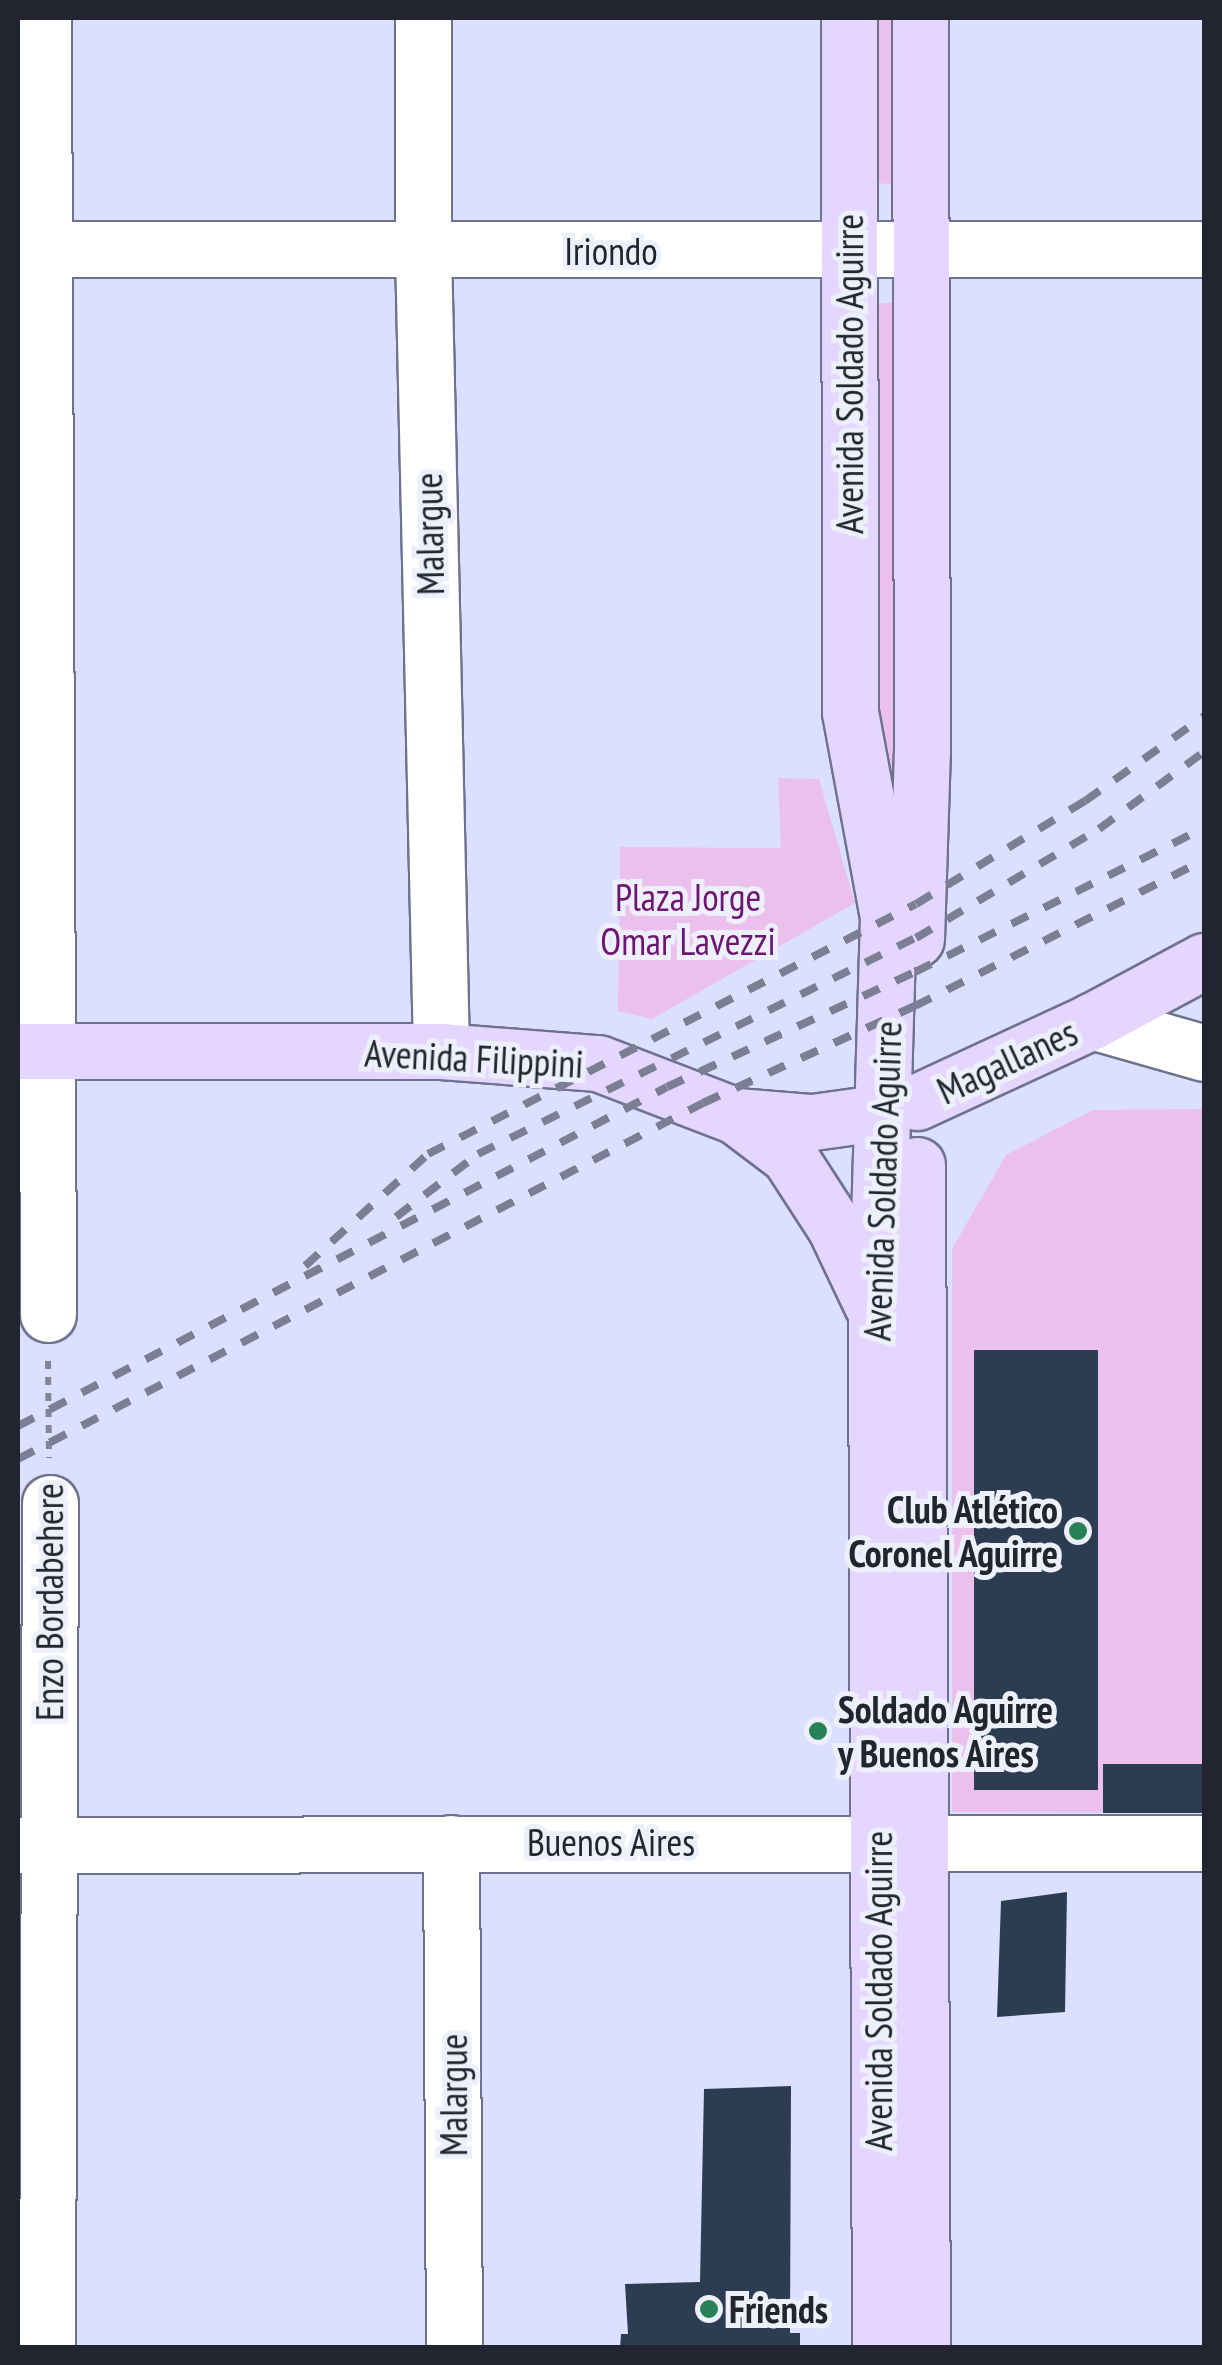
<!DOCTYPE html>
<html>
<head>
<meta charset="utf-8">
<style>
  body { margin:0 }
  #map { position:relative; width:1222px; height:2365px; overflow:hidden; background:#dbe0ff; font-family:"PT Sans Narrow",sans-serif }
  div>[style] { position:absolute }
  .green>* { inset:0; background:#ecc0ed }
  .building>* { inset:0; background:#2c3d52; transform-origin:0 0 }
  .path>* { height:6px; margin-top:-3px; transform-origin:0; background:repeating-linear-gradient(90deg,#82859a 0 8px,transparent 0 16px) }
  .roads { filter:drop-shadow(2px 0 #6e728d) drop-shadow(-2px 0 #6e728d) drop-shadow(0 2px #6e728d) drop-shadow(0 -2px #6e728d) }
  .minor>* { height:55px; margin:-27.5px; padding:0 27.5px; transform-origin:27.5px; border-radius:27.5px; background:#fff }
  .major>* { height:55px; margin:-27.5px; padding:0 27.5px; transform-origin:27.5px; border-radius:27.5px; background:#e5d6ff }
  .rail>* { height:8px; margin-top:-4px; transform-origin:0; background:repeating-linear-gradient(90deg,#7c7f94 0 18px,transparent 0 36px) }
  .dots>* { width:28px; height:28px; translate:-50% -50%; box-sizing:border-box; border:5px solid #edeffb; border-radius:50% }
  span { translate:-50% -50%; white-space:nowrap; text-align:center; line-height:1.15; -webkit-text-stroke:10px #edeffb; paint-order:stroke }
  .street-label { font-size:38px; color:#22242f }
  .park-label { font-size:38px; color:#6c1671 }
  .poi-label { font-size:38px; color:#22242f; font-weight:700 }
  .right { translate:-100% -50%; text-align:right }
  .left { translate:0 -50%; text-align:left }
  .frame { position:absolute; inset:0; border:20px solid #22242f; pointer-events:none }
</style>
</head>
<body>
<div id="map">
  <div class="green">
    <div style="clip-path:polygon(872px 18px,902px 18px,894px 183px,881px 184px,873px 172px)"></div>
    <div style="clip-path:polygon(879px 303px,896px 303px,903px 887px,871px 750px,871px 314px)"></div>
    <div style="clip-path:polygon(778px 778px,819px 779px,855px 903px,652px 1019px,618px 1011px,620px 847px,781px 848px)"></div>
    <div style="clip-path:polygon(1204px 1109px,1204px 1813px,952px 1812px,952px 1249px,1006px 1155px,1093px 1110px)"></div>
  </div>
  <div class="building">
    <div style="left:1098px;top:1350px;width:440px;height:124px;rotate:90deg"></div>
    <div style="left:1204px;top:1764px;width:49px;height:101px;rotate:90deg"></div>
    <div style="clip-path:polygon(1067px 1892px,1065px 2012px,997px 2017px,1001px 1901px)"></div>
    <div style="clip-path:polygon(791px 2086px,790px 2333px,800px 2333px,800px 2348px,620px 2348px,621px 2334px,628px 2334px,625px 2284px,700px 2282px,704px 2089px)"></div>
  </div>
  <div class="path">
    <div style="left:48px;top:1361px;width:97px;rotate:89.4deg"></div>
  </div>
  <div class="roads">
    <div class="minor">
      <div style="left:43px;top:18px;width:1296px;rotate:89.78deg"></div>
      <div style="left:423px;top:18px;width:233px;rotate:90deg"></div>
      <div style="left:423px;top:251px;width:800px;rotate:88.71deg"></div>
      <div style="left:18px;top:249px;width:1186px"></div>
      <div style="left:1092px;top:1021px;width:116px;rotate:15.9deg"></div>
      <div style="left:451px;top:1843px;width:505px;rotate:89.66deg"></div>
      <div style="left:18px;top:1845px;width:1186px;rotate:-0.1deg"></div>
      <div style="left:47px;top:2348px;width:845px;rotate:-89.8deg"></div>
    </div>
    <div class="major">
      <div style="left:849px;top:18px;width:694px;rotate:89.92deg"></div>
      <div style="left:850px;top:712px;width:208px;rotate:79.5deg"></div>
      <div style="left:888px;top:917px;width:395px;rotate:91.7deg"></div>
      <div style="left:876px;top:1312px;width:1036px;rotate:89.78deg"></div>
      <div style="left:916px;top:939px;width:187px;rotate:-88.2deg"></div>
      <div style="left:922px;top:752px;width:734px;rotate:-90.16deg"></div>
      <div style="left:18px;top:1051px;width:423px"></div>
      <div style="left:441px;top:1051px;width:157px;rotate:4.4deg"></div>
      <div style="left:598px;top:1063px;width:148px;rotate:21deg"></div>
      <div style="left:736px;top:1116px;width:66px;rotate:37deg"></div>
      <div style="left:789px;top:1156px;width:85px;rotate:57.1deg"></div>
      <div style="left:835px;top:1227px;width:86px;rotate:64.6deg"></div>
      <div style="left:917px;top:1102px;width:193px;rotate:-24.8deg"></div>
      <div style="left:1092px;top:1021px;width:127px;rotate:-28.2deg"></div>
      <div style="left:736px;top:1116px;width:77px;rotate:4.5deg"></div>
      <div style="left:813px;top:1122px;width:72px;rotate:-8deg"></div>
      <div style="left:917px;top:1165px;width:1183px;rotate:89.76deg"></div>
    </div>
  </div>
  <div class="rail">
    <div style="left:396px;top:1217px;width:103px;rotate:-37.5deg"></div>
    <div style="left:478px;top:1154px;width:488px;rotate:-26.3deg"></div>
    <div style="left:916px;top:938px;width:213px;rotate:-30.8deg"></div>
    <div style="left:1099px;top:829px;width:130px;rotate:-36.3deg"></div>
    <div style="left:305px;top:1266px;width:166px;rotate:-42.3deg"></div>
    <div style="left:428px;top:1154px;width:548px;rotate:-27.13deg"></div>
    <div style="left:916px;top:904px;width:198px;rotate:-31.4deg"></div>
    <div style="left:1085px;top:801px;width:146px;rotate:-35.5deg"></div>
    <div style="left:18px;top:1426px;width:732px;rotate:-27.58deg"></div>
    <div style="left:667px;top:1087px;width:273px;rotate:-24.9deg"></div>
    <div style="left:915px;top:972px;width:323px;rotate:-26.5deg"></div>
    <div style="left:18px;top:1459px;width:772px;rotate:-27.46deg"></div>
    <div style="left:703px;top:1103px;width:233px;rotate:-24.6deg"></div>
    <div style="left:915px;top:1006px;width:324px;rotate:-26.8deg"></div>
  </div>
  <div class="dots">
    <div style="left:1078px;top:1531px;background:#298257"></div>
    <div style="left:818px;top:1731px;background:#298257"></div>
    <div style="left:709px;top:2309px;background:#298257"></div>
  </div>
  <div class="street-label">
    <span style="left:611px;top:251px">Iriondo</span>
    <span style="left:849px;top:374px;rotate:-90deg">Avenida Soldado Aguirre</span>
    <span style="left:429px;top:534px;rotate:-91deg">Malargue</span>
    <span style="left:474px;top:1058px;rotate:3deg">Avenida Filippini</span>
    <span style="left:1007px;top:1061px;rotate:-25deg">Magallanes</span>
    <span style="left:882px;top:1181px;rotate:-88deg">Avenida Soldado Aguirre</span>
    <span style="left:49px;top:1602px;rotate:-90deg">Enzo Bordabehere</span>
    <span style="left:611px;top:1842px">Buenos Aires</span>
    <span style="left:878px;top:1991px;rotate:-90deg">Avenida Soldado Aguirre</span>
    <span style="left:453px;top:2095px;rotate:-90deg">Malargue</span>
  </div>
  <div class="park-label">
    <span style="left:688px;top:919px">Plaza Jorge<br>Omar Lavezzi</span>
  </div>
  <div class="poi-label">
    <span class="right" style="left:1058px;top:1531px">Club Atlético<br>Coronel Aguirre</span>
    <span class="left" style="left:838px;top:1731px">Soldado Aguirre<br>y Buenos Aires</span>
    <span class="left" style="left:729px;top:2309px">Friends</span>
  </div>
  <div class="frame"></div>
</div>
</body>
</html>
